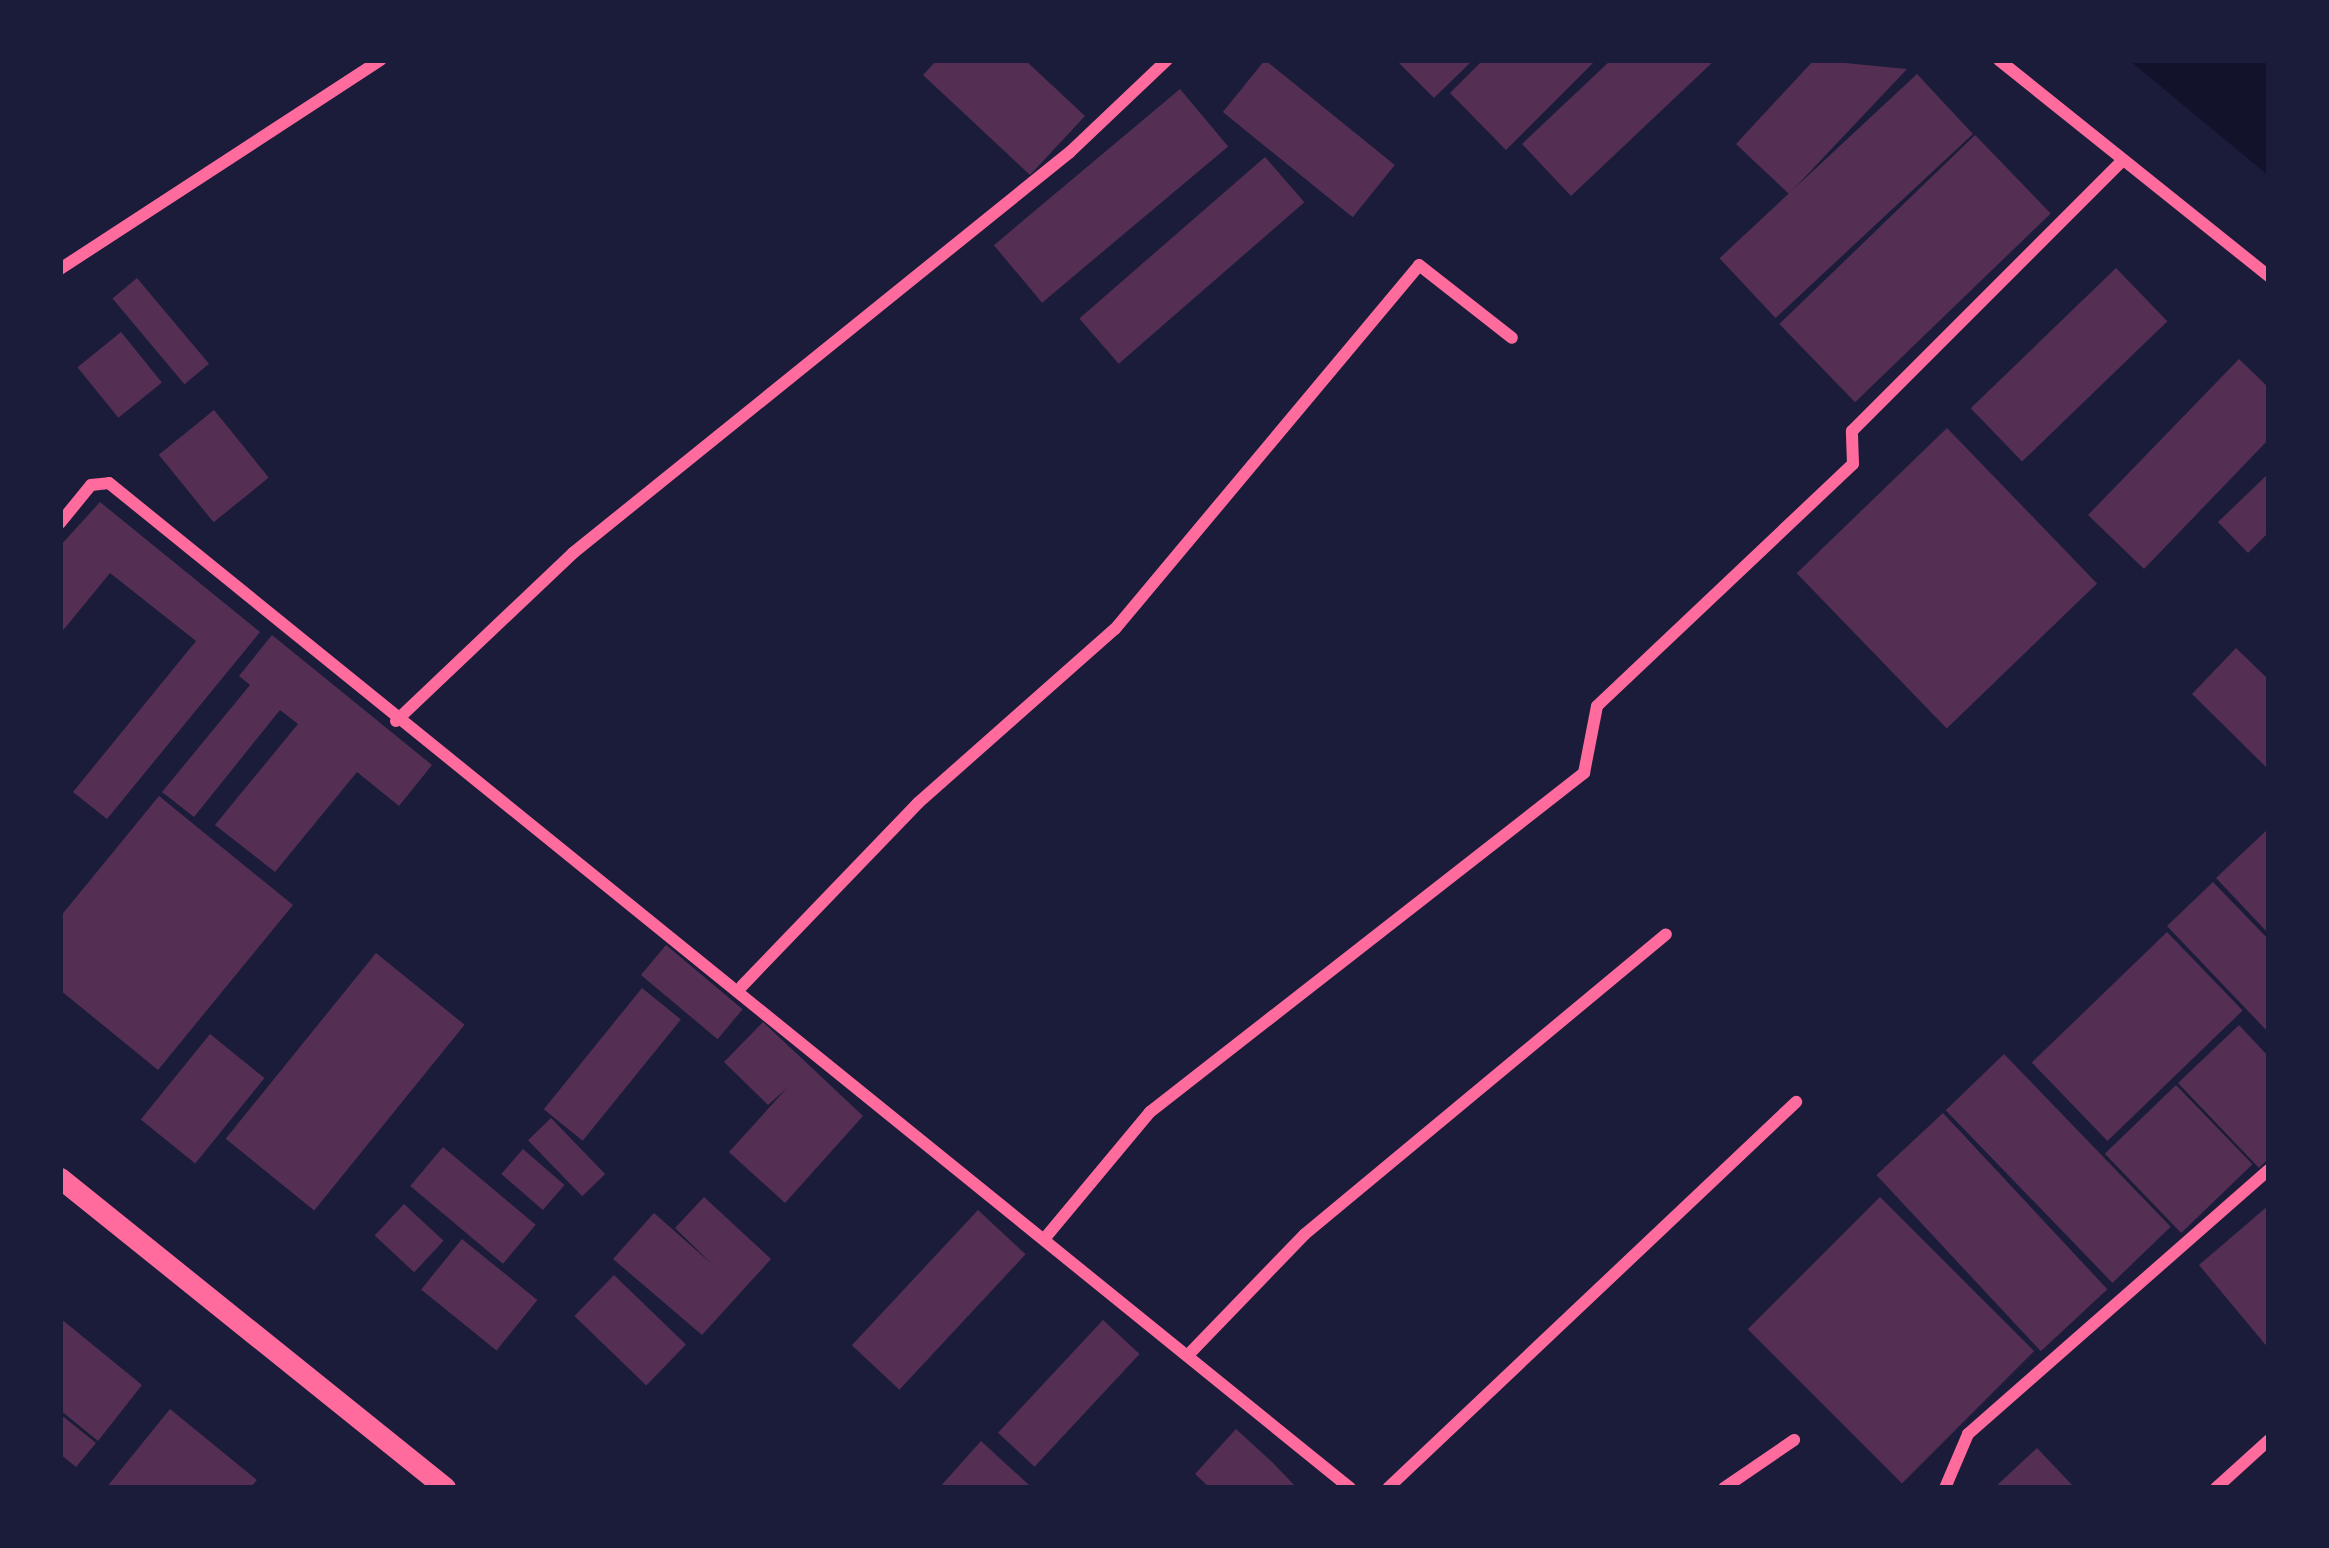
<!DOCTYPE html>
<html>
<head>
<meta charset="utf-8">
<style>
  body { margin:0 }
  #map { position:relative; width:2329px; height:1548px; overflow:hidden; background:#1b1b3a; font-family:Commissioner,sans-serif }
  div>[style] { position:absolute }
  .water>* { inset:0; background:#12122b }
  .building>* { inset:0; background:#542f53; transform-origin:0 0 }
  .minor>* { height:12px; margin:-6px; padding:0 6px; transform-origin:6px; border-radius:6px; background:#ff6b9d }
  .tertiary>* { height:21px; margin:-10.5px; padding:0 10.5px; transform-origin:10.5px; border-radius:10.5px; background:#ff6b9d }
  span { translate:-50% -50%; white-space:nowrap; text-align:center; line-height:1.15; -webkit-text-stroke:9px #1b1b3a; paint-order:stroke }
  .frame { position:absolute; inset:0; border:63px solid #1b1b3a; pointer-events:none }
</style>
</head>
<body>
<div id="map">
  <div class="water">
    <div style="clip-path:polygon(2129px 60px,2269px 60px,2269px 176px)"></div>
  </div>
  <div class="building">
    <div style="clip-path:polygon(937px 60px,1025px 60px,1085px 116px,1030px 175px,923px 75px)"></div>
    <div style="left:1265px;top:60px;width:167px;height:67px;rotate:39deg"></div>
    <div style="clip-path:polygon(1396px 60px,1473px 60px,1434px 98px)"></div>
    <div style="clip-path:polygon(1483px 60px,1596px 60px,1506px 150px,1450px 93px)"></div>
    <div style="clip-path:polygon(1611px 60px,1715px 60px,1571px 196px,1522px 144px)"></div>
    <div style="clip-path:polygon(1814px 60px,1907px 69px,1789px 194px,1736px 144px)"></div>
    <div style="left:1917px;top:74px;width:82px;height:270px;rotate:47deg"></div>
    <div style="left:1180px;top:89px;width:75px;height:243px;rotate:50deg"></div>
    <div style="left:1975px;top:135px;width:109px;height:272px;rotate:46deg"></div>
    <div style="left:1265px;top:157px;width:60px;height:246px;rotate:49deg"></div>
    <div style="left:2116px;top:268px;width:74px;height:202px;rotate:46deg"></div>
    <div style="left:137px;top:278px;width:112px;height:32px;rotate:50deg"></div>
    <div style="left:121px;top:332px;width:65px;height:56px;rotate:51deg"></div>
    <div style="clip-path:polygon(2239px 359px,2269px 388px,2269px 439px,2144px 569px,2088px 515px)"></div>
    <div style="left:214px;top:410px;width:87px;height:71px;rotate:51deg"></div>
    <div style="left:1947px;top:428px;width:216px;height:209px;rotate:46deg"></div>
    <div style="clip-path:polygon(2269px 473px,2269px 532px,2248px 553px,2218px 522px)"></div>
    <div style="clip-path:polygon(100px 502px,260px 632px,107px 819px,73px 792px,196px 641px,110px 573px,60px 634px,60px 546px)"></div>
    <div style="clip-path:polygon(272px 635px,432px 765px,399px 806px,357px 772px,275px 872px,215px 825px,298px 724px,280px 710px,194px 817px,162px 792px,250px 685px,239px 676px)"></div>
    <div style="clip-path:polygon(2236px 648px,2269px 680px,2269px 770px,2192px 694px)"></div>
    <div style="clip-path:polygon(159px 796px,293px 905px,158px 1070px,60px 990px,60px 917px)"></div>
    <div style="clip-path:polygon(2269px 828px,2269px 934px,2216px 878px)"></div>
    <div style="clip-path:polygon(2213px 882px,2269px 940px,2269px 1033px,2167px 926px)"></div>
    <div style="left:2167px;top:932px;width:109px;height:188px;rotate:46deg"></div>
    <div style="left:666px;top:945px;width:100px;height:39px;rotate:40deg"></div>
    <div style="left:376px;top:953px;width:114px;height:239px;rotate:39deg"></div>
    <div style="left:642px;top:988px;width:50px;height:156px;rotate:39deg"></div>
    <div style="clip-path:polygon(763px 1022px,863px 1116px,785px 1203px,729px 1152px,787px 1088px,768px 1105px,724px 1062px)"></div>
    <div style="clip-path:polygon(2239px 1025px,2269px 1057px,2269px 1158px,2259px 1168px,2178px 1083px)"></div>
    <div style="left:210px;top:1034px;width:70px;height:110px;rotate:39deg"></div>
    <div style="left:2004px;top:1054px;width:240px;height:81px;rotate:46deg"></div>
    <div style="left:2176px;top:1085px;width:110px;height:99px;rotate:46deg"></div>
    <div style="left:1943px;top:1113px;width:241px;height:91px;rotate:47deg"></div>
    <div style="left:551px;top:1118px;width:78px;height:32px;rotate:46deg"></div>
    <div style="left:443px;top:1147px;width:121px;height:51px;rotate:40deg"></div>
    <div style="left:523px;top:1149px;width:55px;height:33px;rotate:41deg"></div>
    <div style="clip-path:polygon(704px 1197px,771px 1259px,702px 1335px,613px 1259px,654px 1213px,713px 1265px,675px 1228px)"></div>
    <div style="left:1880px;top:1197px;width:218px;height:187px;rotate:45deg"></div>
    <div style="left:404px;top:1204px;width:54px;height:43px;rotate:43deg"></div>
    <div style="clip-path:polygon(2269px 1205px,2269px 1349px,2199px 1265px)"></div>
    <div style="left:978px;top:1210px;width:65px;height:185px;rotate:43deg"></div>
    <div style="left:462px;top:1239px;width:97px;height:65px;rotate:39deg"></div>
    <div style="left:614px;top:1275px;width:100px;height:57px;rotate:44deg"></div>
    <div style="clip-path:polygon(60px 1318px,142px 1385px,98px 1441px,60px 1410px)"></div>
    <div style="left:1103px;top:1320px;width:50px;height:154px;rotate:43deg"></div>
    <div style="clip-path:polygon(170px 1409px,257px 1480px,250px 1488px,106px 1488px)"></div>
    <div style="clip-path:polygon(60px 1414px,96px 1443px,76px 1467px,60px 1454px)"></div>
    <div style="clip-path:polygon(1236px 1429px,1272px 1462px,1297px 1488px,1210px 1488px,1195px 1474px)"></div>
    <div style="clip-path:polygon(981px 1441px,1029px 1485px,1027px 1488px,939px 1488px)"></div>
    <div style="clip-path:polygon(2037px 1448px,2075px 1488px,1994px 1488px)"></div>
  </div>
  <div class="minor">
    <div style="left:1999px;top:60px;width:346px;rotate:38.7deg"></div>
    <div style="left:60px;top:269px;width:383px;rotate:-33.1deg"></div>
    <div style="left:60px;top:523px;width:49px;rotate:-50.8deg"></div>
    <div style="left:91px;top:485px;width:18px;rotate:-6deg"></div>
    <div style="left:109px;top:483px;width:1597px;rotate:39deg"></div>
    <div style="left:396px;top:721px;width:244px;rotate:-43.5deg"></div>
    <div style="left:573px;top:553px;width:639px;rotate:-38.9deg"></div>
    <div style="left:1070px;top:152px;width:134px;rotate:-43.5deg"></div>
    <div style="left:742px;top:986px;width:254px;rotate:-46.1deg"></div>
    <div style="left:918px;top:803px;width:263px;rotate:-41.5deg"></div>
    <div style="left:1115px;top:629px;width:474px;rotate:-50.1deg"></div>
    <div style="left:1419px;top:265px;width:118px;rotate:38.1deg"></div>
    <div style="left:1045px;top:1238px;width:164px;rotate:-50.2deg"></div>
    <div style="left:1150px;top:1112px;width:551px;rotate:-37.99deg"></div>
    <div style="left:1584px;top:773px;width:68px;rotate:-79deg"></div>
    <div style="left:1597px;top:706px;width:352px;rotate:-43.4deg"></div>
    <div style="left:1853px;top:464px;width:33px;rotate:-92deg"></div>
    <div style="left:1852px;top:431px;width:380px;rotate:-45deg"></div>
    <div style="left:1190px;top:1353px;width:165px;rotate:-46deg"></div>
    <div style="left:1305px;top:1234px;width:469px;rotate:-39.7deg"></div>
    <div style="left:1388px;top:1488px;width:562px;rotate:-43.41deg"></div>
    <div style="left:1724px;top:1488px;width:85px;rotate:-34.4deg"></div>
    <div style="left:1945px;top:1488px;width:59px;rotate:-66.9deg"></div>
    <div style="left:1968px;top:1434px;width:400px;rotate:-41.3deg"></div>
    <div style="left:2216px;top:1488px;width:72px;rotate:-42.2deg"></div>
  </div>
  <div class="tertiary">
    <div style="left:60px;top:1178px;width:494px;rotate:38.8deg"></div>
  </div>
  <div class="frame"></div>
</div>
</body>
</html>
